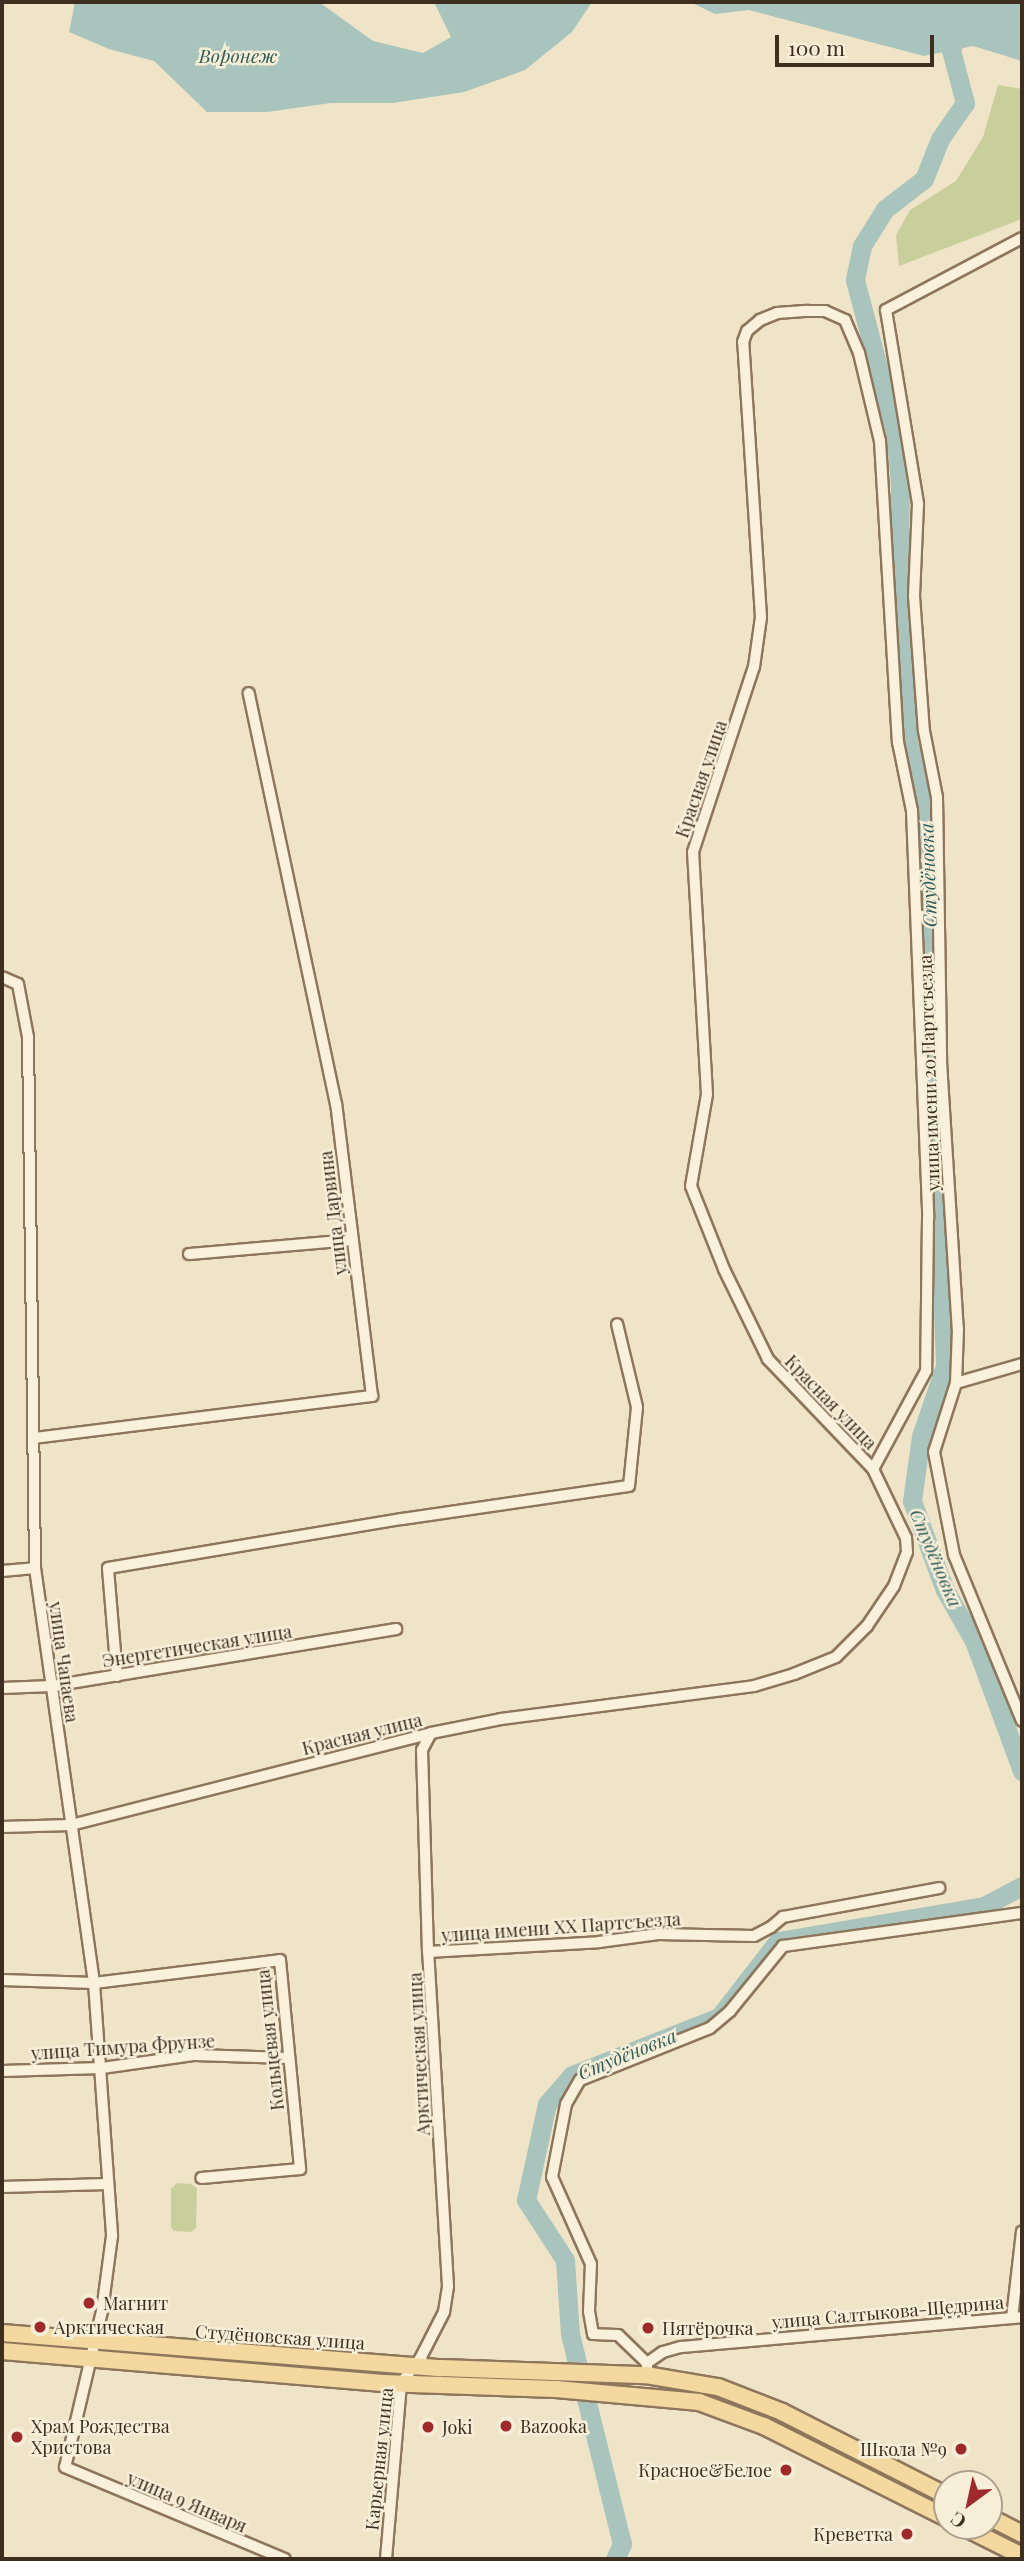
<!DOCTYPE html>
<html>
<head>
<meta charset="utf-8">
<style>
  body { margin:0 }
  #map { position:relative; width:1024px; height:2561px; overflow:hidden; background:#f0e4c8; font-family:"Playfair Display",serif }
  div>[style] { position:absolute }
  .green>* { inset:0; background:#c9cf9b }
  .water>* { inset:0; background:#a9c4bc }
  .river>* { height:19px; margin:-9.5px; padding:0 9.5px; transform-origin:9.5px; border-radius:9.5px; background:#a9c4bc }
  .roads { filter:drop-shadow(2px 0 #8d765c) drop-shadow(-2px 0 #8d765c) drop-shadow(0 2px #8d765c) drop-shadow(0 -2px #8d765c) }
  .street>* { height:10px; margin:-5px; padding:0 5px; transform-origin:5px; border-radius:5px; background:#faf1dc }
  .primary>* { height:16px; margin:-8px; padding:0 8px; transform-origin:8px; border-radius:8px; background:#f3d9a0 }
  .dots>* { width:19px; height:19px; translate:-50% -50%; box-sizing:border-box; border:4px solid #f7eed8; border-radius:50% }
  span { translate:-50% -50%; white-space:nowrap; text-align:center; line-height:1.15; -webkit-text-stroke:5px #f7eed8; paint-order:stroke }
  .street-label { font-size:18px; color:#3d2e20 }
  .poi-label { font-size:18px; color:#3d2e20 }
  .left { translate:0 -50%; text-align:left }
  .right { translate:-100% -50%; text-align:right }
  .water-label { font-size:19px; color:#2f5d5a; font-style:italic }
  .frame { position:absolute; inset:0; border:4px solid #3d2e20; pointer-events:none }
  .north { position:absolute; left:933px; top:2470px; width:70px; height:70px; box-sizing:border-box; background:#f7eed8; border:2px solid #ada18e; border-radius:50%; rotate:213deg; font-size:19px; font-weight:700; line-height:28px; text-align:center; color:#3d2e20 }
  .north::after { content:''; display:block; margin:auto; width:24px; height:32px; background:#9e2a2b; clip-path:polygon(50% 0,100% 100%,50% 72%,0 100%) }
  .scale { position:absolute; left:775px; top:35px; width:159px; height:32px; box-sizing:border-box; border:4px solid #3d2e20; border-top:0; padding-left:9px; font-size:21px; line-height:24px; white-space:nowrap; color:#3d2e20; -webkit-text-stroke:5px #f7eed8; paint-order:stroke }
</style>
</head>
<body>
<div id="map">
  <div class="green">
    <div style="clip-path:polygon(998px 85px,1022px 89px,1022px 219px,899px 266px,896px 235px,910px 210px,956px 181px,983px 137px)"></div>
    <div style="clip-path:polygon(177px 2183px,191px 2184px,197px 2188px,196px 2228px,191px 2232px,174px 2231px,171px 2227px,171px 2189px)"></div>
  </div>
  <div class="water">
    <div style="clip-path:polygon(75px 2px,319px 2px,373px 41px,423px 53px,451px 37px,434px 2px,592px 2px,572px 32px,525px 70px,464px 92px,393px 103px,331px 103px,267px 112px,207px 112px,154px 61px,109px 49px,69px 32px)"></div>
    <div style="clip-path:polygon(690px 2px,1022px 2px,1022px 61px,973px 46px,924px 56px,749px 10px,715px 14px)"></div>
  </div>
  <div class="river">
    <div style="left:968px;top:2px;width:51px;rotate:109.5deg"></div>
    <div style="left:951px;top:50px;width:55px;rotate:75.2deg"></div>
    <div style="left:965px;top:103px;width:44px;rotate:124.8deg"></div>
    <div style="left:940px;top:139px;width:43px;rotate:111.8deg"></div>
    <div style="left:924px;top:179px;width:49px;rotate:142.4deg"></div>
    <div style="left:885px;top:209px;width:44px;rotate:121.9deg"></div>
    <div style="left:862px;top:246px;width:35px;rotate:102deg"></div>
    <div style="left:855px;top:280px;width:156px;rotate:75.2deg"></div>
    <div style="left:895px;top:431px;width:53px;rotate:84.6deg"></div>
    <div style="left:900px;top:484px;width:68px;rotate:90.8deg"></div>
    <div style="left:899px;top:552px;width:190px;rotate:87.3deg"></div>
    <div style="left:908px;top:742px;width:57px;rotate:72.5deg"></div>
    <div style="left:925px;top:796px;width:570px;rotate:87.99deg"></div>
    <div style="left:945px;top:1366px;width:74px;rotate:108.9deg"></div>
    <div style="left:921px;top:1436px;width:66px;rotate:97.9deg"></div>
    <div style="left:912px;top:1501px;width:95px;rotate:69.7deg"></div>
    <div style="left:945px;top:1590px;width:59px;rotate:60.4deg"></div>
    <div style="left:974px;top:1641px;width:139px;rotate:69.7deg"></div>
    <div style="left:615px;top:2559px;width:17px;rotate:-65deg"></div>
    <div style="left:622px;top:2544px;width:216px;rotate:-103.9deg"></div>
    <div style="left:570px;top:2334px;width:74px;rotate:-93.9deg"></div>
    <div style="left:565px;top:2260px;width:72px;rotate:-123deg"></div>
    <div style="left:526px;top:2200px;width:98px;rotate:-77.7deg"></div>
    <div style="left:547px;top:2104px;width:38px;rotate:-49deg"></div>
    <div style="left:572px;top:2075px;width:158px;rotate:-21.5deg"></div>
    <div style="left:719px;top:2017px;width:96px;rotate:-52.2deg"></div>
    <div style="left:778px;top:1941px;width:209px;rotate:-9.6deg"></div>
    <div style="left:984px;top:1906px;width:43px;rotate:-27.8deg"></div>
  </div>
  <div class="roads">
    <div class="street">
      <div style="left:1022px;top:238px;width:154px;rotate:152.1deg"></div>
      <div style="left:886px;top:310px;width:197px;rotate:80.6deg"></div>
      <div style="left:918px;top:504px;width:92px;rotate:92.5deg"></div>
      <div style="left:914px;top:596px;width:135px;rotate:85.8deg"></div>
      <div style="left:924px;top:731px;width:67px;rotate:78.9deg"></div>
      <div style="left:937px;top:797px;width:265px;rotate:89.1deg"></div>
      <div style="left:941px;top:1062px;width:268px;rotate:86.4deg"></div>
      <div style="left:958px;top:1329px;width:54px;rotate:92.1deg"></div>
      <div style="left:956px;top:1383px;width:72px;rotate:107.7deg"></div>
      <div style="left:934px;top:1452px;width:105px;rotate:79deg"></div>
      <div style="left:954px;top:1555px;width:179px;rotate:67.7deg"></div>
      <div style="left:2px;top:977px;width:17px;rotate:24deg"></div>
      <div style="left:18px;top:984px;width:54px;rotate:79.3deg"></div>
      <div style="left:28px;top:1037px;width:531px;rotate:89.24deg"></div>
      <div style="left:35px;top:1568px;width:419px;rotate:81.9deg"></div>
      <div style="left:94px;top:1983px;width:254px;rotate:85.9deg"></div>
      <div style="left:112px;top:2236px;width:76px;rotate:97.6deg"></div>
      <div style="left:102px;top:2311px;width:160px;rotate:103.3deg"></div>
      <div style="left:65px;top:2467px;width:238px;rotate:22.7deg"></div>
      <div style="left:189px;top:1254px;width:164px;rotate:-4.9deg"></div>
      <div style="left:956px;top:1383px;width:69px;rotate:-16.1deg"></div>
      <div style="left:34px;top:1438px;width:341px;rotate:-7.1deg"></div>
      <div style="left:372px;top:1396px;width:294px;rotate:-97deg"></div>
      <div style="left:336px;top:1104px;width:420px;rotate:-102deg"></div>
      <div style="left:2px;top:1571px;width:33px;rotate:-5deg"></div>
      <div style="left:117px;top:1676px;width:108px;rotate:-94.8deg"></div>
      <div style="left:108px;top:1568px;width:298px;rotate:-9.5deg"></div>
      <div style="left:402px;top:1519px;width:229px;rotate:-8.3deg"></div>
      <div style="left:629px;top:1486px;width:79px;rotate:-84.2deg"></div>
      <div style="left:637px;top:1407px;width:85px;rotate:-103.5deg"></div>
      <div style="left:2px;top:1688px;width:50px;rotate:-2.3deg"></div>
      <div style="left:52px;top:1686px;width:349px;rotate:-9.4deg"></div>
      <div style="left:2px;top:1827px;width:69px;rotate:-1.7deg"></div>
      <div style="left:71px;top:1825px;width:372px;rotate:-14.3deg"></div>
      <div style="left:431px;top:1733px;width:71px;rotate:-11.3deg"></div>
      <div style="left:501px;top:1719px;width:255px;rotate:-7.4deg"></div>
      <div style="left:754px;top:1686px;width:42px;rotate:-16.7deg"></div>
      <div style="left:794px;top:1674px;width:45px;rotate:-22deg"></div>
      <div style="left:836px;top:1657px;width:44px;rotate:-45deg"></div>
      <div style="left:867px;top:1626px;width:48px;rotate:-56deg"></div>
      <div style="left:894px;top:1586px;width:36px;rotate:-69deg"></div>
      <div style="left:907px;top:1552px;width:14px;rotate:-94deg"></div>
      <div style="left:906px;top:1538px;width:76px;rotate:-115.6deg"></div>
      <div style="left:873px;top:1469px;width:152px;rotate:-133.7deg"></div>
      <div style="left:768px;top:1359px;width:100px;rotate:-116.1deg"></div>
      <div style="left:724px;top:1269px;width:89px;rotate:-111.7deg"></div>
      <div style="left:691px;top:1186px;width:93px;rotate:-80.1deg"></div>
      <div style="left:707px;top:1094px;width:242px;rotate:-93.3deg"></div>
      <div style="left:693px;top:852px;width:195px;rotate:-71.8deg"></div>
      <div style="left:754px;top:667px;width:50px;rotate:-82deg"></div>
      <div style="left:761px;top:617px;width:276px;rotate:-93.7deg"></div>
      <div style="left:743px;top:342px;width:12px;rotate:-70deg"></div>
      <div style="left:747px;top:331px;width:17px;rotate:-40deg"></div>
      <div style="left:760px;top:320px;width:18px;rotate:-22deg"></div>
      <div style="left:777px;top:313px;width:31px;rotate:-4deg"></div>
      <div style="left:808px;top:311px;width:17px"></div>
      <div style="left:825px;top:311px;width:22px;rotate:24deg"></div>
      <div style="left:845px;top:320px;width:36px;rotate:67deg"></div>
      <div style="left:859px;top:353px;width:90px;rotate:76.6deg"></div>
      <div style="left:880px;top:441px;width:302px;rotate:86.6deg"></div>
      <div style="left:898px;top:742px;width:70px;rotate:78.5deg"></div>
      <div style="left:912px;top:811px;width:407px;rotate:87.7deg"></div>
      <div style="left:928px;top:1218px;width:153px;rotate:90.7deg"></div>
      <div style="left:926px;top:1371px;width:111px;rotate:118.4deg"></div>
      <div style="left:428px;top:1952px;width:171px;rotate:-3.3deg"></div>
      <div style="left:599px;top:1942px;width:60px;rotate:-7.7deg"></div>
      <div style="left:658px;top:1934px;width:96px;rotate:1.2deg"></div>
      <div style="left:754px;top:1936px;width:19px;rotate:-28deg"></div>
      <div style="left:771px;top:1927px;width:16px;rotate:-40deg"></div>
      <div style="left:783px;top:1917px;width:159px;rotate:-10.5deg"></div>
      <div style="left:2px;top:1980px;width:92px;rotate:1.9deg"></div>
      <div style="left:94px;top:1983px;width:187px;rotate:-7deg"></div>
      <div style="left:280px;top:1960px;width:210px;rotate:84.5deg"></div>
      <div style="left:300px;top:2169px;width:99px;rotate:174.8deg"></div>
      <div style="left:2px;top:2071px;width:100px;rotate:-1.7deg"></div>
      <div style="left:102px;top:2068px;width:94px;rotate:-8deg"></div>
      <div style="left:195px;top:2055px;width:93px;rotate:1.8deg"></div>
      <div style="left:2px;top:2187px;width:105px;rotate:-1.6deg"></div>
      <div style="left:1012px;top:2318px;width:87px;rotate:-83.4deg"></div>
      <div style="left:647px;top:2363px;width:40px;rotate:-136deg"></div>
      <div style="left:618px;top:2335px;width:25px;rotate:-178deg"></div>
      <div style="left:593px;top:2334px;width:23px;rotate:-100deg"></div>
      <div style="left:589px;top:2311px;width:47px;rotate:-87.6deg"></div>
      <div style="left:591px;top:2264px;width:95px;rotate:-114.1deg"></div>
      <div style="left:552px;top:2177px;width:74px;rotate:-79.1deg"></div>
      <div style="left:566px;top:2104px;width:28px;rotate:-60deg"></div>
      <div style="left:580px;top:2080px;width:140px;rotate:-21.8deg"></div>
      <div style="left:710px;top:2028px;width:26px;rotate:-40deg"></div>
      <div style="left:730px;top:2011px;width:84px;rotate:-50.8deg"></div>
      <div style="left:783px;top:1946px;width:241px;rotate:-7.9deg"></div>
      <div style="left:647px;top:2367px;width:4px;rotate:-90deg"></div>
      <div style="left:647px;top:2363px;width:19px;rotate:-35deg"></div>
      <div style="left:663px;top:2352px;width:19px;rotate:-16deg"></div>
      <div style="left:681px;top:2347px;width:342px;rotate:-5deg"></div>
      <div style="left:386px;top:2559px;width:177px;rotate:-85.1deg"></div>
      <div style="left:401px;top:2383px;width:33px;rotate:-52deg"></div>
      <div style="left:421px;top:2357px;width:51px;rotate:-62.9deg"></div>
      <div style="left:444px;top:2312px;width:26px;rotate:-81deg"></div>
      <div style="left:448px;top:2286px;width:335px;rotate:-93.4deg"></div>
      <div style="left:428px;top:1952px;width:202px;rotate:-91.7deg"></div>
      <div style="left:422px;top:1750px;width:19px;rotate:-62deg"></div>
    </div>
    <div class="primary">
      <div style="left:2px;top:2333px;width:440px;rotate:4.6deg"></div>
      <div style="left:441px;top:2368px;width:205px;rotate:2deg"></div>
      <div style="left:646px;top:2375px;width:73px;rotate:9.5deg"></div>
      <div style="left:718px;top:2387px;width:69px;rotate:21.3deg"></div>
      <div style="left:782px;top:2412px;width:185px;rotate:27deg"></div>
      <div style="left:2px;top:2351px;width:382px;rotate:4.8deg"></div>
      <div style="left:383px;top:2383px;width:173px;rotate:2deg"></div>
      <div style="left:556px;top:2389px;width:144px;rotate:5.2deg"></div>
      <div style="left:699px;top:2402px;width:69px;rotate:20.3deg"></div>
      <div style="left:764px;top:2426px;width:205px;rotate:26.7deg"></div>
      <div style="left:989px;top:2517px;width:37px;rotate:27deg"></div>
      <div style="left:962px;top:2526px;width:67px;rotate:26.6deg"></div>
    </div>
  </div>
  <div class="dots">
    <div style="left:89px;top:2303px;background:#9e2a2b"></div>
    <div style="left:40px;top:2327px;background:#9e2a2b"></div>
    <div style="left:648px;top:2328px;background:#9e2a2b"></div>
    <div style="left:506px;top:2426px;background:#9e2a2b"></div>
    <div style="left:428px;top:2427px;background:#9e2a2b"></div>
    <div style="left:17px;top:2437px;background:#9e2a2b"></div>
    <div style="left:961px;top:2449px;background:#9e2a2b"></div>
    <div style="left:786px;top:2470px;background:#9e2a2b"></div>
    <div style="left:907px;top:2534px;background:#9e2a2b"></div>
  </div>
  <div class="street-label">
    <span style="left:701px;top:779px;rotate:-71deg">Красная улица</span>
    <span style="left:929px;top:1073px;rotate:-92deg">улица имени 20 Партсъезда</span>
    <span style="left:333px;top:1213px;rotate:-97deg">улица Дарвина</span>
    <span style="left:831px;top:1402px;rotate:46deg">Красная улица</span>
    <span style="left:197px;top:1646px;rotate:-9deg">Энергетическая улица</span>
    <span style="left:64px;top:1662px;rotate:82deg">улица Чапаева</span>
    <span style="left:362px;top:1734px;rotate:-14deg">Красная улица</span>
    <span style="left:561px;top:1927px;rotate:-4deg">улица имени ХХ Партсъезда</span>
    <span style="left:270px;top:2040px;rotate:-96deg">Кольцевая улица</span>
    <span style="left:123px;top:2047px;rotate:-4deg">улица Тимура Фрунзе</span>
    <span style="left:419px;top:2054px;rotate:-93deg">Арктическая улица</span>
    <span style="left:888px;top:2312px;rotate:-5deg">улица Салтыкова-Щедрина</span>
    <span style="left:280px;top:2337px;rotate:4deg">Студёновская улица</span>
    <span style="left:379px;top:2459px;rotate:-84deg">Карьерная улица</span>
    <span style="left:187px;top:2502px;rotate:23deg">улица 9 Января</span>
  </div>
  <div class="poi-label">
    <span class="left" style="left:103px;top:2303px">Магнит</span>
    <span class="left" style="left:54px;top:2327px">Арктическая</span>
    <span class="left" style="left:662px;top:2328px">Пятёрочка</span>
    <span class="left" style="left:520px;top:2426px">Bazooka</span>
    <span class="left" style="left:31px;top:2437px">Храм Рождества<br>Христова</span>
    <span class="left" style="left:442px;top:2427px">Joki</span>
    <span class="right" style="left:947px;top:2449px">Школа №9</span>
    <span class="right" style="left:772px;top:2470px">Красное&amp;Белое</span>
    <span class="right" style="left:893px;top:2534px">Креветка</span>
  </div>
  <div class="water-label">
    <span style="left:238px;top:56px">Воронеж</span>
    <span style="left:928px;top:875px;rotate:-92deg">Студёновка</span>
    <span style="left:936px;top:1558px;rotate:67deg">Студёновка</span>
    <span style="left:627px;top:2054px;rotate:-22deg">Студёновка</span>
  </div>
  <div class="frame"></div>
  <div class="north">С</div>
  <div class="scale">100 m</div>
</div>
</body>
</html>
